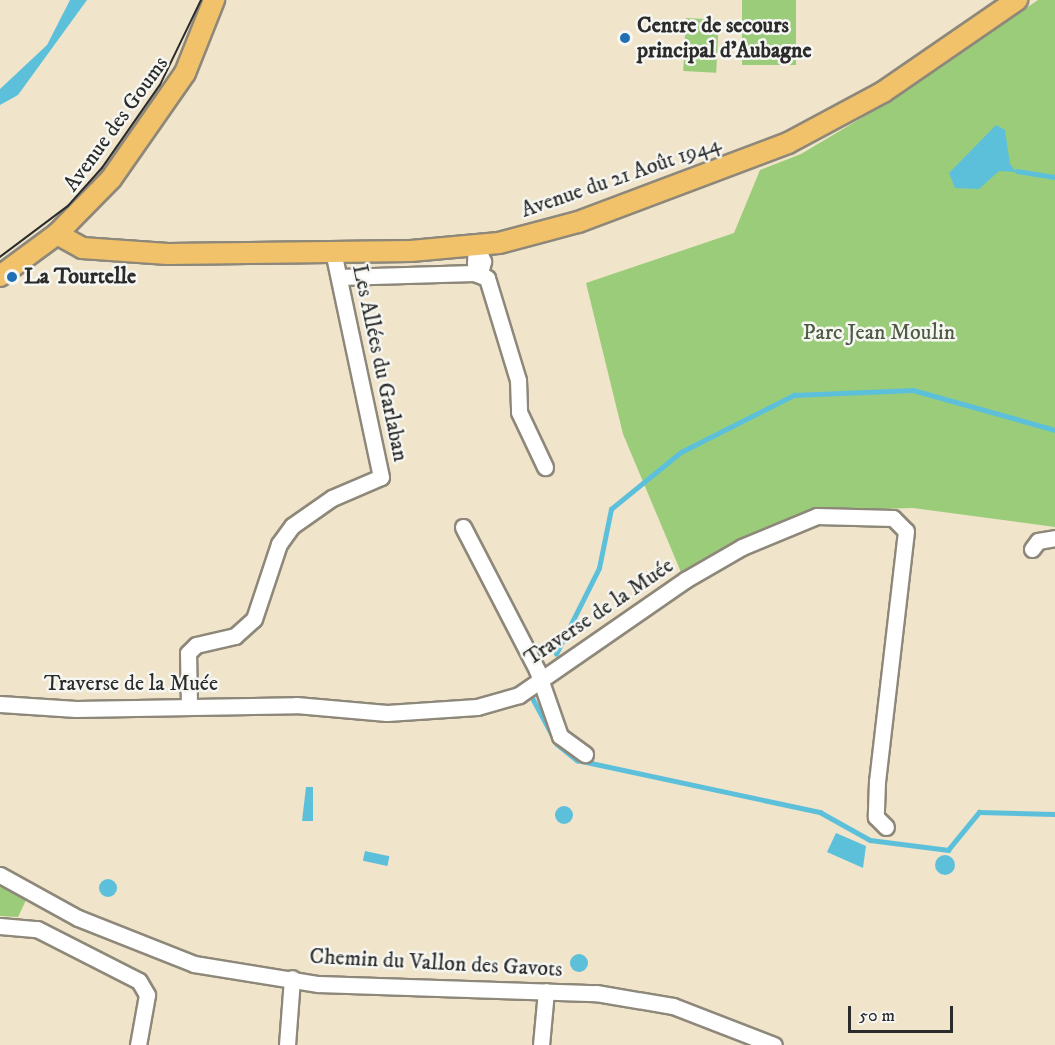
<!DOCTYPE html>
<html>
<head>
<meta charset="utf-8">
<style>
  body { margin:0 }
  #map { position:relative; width:1055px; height:1045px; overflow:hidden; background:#f0e4ca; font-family:"IM FELL DW Pica",serif }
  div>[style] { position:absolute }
  .green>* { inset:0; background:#9bcc7a; transform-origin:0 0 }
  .water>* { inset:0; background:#5dc0db; transform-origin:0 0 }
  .round { border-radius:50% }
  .stream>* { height:4.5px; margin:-2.25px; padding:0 2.25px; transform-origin:2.25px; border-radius:2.25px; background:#5dc0db }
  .roads { filter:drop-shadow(2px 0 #8e887a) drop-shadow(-2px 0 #8e887a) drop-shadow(0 2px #8e887a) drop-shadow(0 -2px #8e887a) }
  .minor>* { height:15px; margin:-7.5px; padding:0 7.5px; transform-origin:7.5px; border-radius:7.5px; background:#fff }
  .major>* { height:20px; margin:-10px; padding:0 10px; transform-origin:10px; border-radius:10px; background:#f2c26a }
  .tram>* { height:1.5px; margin:-0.75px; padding:0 0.75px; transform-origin:0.75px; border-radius:0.75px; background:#2b2b2b }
  .dots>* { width:16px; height:16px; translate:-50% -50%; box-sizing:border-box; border:3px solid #f6f6f2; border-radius:50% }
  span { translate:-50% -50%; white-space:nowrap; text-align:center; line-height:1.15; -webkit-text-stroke:5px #f6f6f2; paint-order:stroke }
  .poi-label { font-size:22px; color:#2b2b2b; font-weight:700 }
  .left { translate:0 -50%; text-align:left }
  .street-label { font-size:22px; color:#2b2b2b }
  .park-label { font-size:22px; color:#4d5b43 }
  .scale { position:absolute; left:848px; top:1006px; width:105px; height:27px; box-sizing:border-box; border:3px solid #2b2b2b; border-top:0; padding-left:8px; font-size:18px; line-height:21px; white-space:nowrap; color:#2b2b2b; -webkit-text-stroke:4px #f6f6f2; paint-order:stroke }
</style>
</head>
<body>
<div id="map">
  <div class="green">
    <div style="left:742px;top:0;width:54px;height:65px"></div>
    <div style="clip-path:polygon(1038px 0,1055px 0,1055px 527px,913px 508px,813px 511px,683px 577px,623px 434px,586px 283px,734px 233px,760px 170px,801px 154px,885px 104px)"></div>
    <div style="left:686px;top:18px;width:33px;height:53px;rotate:3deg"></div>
    <div style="clip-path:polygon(0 886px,27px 898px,18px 917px,0 916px)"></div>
  </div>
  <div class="water">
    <div style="clip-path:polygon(70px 0,87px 0,18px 95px,0 105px,0 89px,47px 45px)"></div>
    <div style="clip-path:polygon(996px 125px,1005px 130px,1010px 164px,1016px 172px,999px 171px,979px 189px,955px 188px,949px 173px)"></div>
    <div style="clip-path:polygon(306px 787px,313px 787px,313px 821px,302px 821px)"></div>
    <div class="round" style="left:555px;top:806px;width:18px;height:18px"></div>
    <div style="clip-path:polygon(836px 833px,866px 846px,863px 868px,827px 852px)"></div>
    <div style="left:365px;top:851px;width:25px;height:10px;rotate:12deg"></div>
    <div class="round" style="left:935px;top:855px;width:20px;height:20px"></div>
    <div class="round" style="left:99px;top:879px;width:18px;height:18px"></div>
    <div class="round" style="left:570px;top:954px;width:18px;height:18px"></div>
  </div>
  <div class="stream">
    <div style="left:1017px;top:171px;width:38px;rotate:9deg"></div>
    <div style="left:556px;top:654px;width:96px;rotate:-63.4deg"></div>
    <div style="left:599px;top:568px;width:60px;rotate:-78.5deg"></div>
    <div style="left:611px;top:509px;width:90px;rotate:-39.2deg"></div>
    <div style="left:681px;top:452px;width:127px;rotate:-26.8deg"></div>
    <div style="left:794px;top:395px;width:119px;rotate:-2.4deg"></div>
    <div style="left:913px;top:390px;width:148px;rotate:15.7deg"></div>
    <div style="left:532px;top:697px;width:53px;rotate:62deg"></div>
    <div style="left:557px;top:744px;width:26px;rotate:39deg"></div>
    <div style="left:577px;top:760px;width:249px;rotate:12.1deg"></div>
    <div style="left:820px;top:812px;width:57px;rotate:29.2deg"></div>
    <div style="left:870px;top:840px;width:79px;rotate:7.3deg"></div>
    <div style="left:948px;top:850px;width:49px;rotate:-50.8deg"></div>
    <div style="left:979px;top:812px;width:76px;rotate:1.5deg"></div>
  </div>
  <div class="roads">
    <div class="minor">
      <div style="left:476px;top:246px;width:17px;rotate:65deg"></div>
      <div style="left:483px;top:261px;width:13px;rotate:103deg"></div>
      <div style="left:480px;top:274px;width:12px;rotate:-114deg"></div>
      <div style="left:475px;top:263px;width:17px;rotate:-87deg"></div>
      <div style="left:339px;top:277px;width:135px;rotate:-1.7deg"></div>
      <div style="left:474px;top:273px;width:14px;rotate:21deg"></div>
      <div style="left:487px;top:278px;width:107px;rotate:73.1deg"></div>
      <div style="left:518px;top:380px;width:32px;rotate:88deg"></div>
      <div style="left:519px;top:412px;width:61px;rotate:64.7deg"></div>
      <div style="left:463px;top:527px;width:161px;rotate:62.6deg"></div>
      <div style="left:537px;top:670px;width:70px;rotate:70.8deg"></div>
      <div style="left:560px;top:736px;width:31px;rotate:36deg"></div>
      <div style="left:1032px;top:549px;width:10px;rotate:-53deg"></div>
      <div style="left:1038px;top:541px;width:17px;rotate:-10deg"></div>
      <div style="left:0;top:704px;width:76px;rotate:3.8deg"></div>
      <div style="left:76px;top:709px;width:220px;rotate:-1deg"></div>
      <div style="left:296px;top:705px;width:91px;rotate:5deg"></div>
      <div style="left:387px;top:713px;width:90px;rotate:-3.8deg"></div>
      <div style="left:477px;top:707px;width:44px;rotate:-15.9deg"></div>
      <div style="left:519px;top:695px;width:202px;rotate:-34.7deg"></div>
      <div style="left:685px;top:580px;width:66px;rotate:-30.1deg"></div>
      <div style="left:742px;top:547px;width:81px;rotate:-22.5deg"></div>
      <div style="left:817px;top:516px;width:76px;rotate:1.5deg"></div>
      <div style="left:893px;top:518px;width:18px;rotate:45deg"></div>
      <div style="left:906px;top:531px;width:252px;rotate:96.6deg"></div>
      <div style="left:877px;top:781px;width:36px;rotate:92deg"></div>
      <div style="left:876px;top:817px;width:14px;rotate:45deg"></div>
      <div style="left:189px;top:704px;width:51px;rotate:-91.1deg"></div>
      <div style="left:188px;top:653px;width:11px;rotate:-45deg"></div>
      <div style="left:196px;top:645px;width:40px;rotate:-13deg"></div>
      <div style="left:235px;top:636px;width:25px;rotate:-42deg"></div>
      <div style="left:254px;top:619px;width:79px;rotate:-71.6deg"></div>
      <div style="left:279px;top:544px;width:22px;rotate:-54deg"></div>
      <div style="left:292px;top:526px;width:49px;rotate:-35deg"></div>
      <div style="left:332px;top:498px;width:53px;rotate:-23.2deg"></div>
      <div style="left:381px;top:477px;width:231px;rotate:-102deg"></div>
      <div style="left:0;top:875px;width:89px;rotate:28.9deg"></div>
      <div style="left:78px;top:918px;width:125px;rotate:21.6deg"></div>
      <div style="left:194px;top:964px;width:126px;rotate:9.2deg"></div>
      <div style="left:318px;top:984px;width:278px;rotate:1.9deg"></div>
      <div style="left:596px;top:993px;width:78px;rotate:9.6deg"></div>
      <div style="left:673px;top:1006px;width:108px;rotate:21.1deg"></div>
      <div style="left:0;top:926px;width:37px;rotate:5deg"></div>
      <div style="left:37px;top:929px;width:114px;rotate:27deg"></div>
      <div style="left:139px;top:981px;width:16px;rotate:60deg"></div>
      <div style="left:147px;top:995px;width:51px;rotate:100.2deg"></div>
      <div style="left:287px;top:1045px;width:67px;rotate:-85.7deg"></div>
      <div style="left:541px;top:1045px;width:54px;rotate:-84.7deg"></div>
    </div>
    <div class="major">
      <div style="left:57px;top:234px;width:29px;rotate:29deg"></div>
      <div style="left:82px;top:248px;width:86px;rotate:4deg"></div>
      <div style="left:168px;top:254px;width:243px;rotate:-0.7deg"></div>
      <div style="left:411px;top:251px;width:88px;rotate:-5.2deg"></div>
      <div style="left:499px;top:243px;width:82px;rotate:-14.9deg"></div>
      <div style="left:578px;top:222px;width:224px;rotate:-20.6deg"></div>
      <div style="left:788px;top:143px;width:108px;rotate:-28.2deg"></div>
      <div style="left:883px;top:92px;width:163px;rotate:-34.5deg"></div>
      <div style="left:0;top:276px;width:71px;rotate:-36.4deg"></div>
      <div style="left:57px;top:234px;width:77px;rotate:-45.5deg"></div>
      <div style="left:111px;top:179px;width:129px;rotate:-55.1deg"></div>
      <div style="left:185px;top:73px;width:79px;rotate:-68.3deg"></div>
    </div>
  </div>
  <div class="tram">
    <div style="left:0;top:257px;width:85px;rotate:-36.9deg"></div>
    <div style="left:68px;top:206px;width:51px;rotate:-48.2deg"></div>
    <div style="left:102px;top:168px;width:101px;rotate:-55.1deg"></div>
    <div style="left:160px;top:85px;width:94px;rotate:-64.2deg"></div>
  </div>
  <div class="dots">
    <div style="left:625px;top:38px;background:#1f6fb2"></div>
    <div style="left:12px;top:277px;background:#1f6fb2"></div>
  </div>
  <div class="poi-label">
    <span class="left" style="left:637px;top:38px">Centre de secours<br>principal d'Aubagne</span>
    <span class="left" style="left:24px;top:277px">La Tourtelle</span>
  </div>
  <div class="street-label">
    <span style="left:116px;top:124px;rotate:-54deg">Avenue des Goums</span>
    <span style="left:621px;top:177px;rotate:-19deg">Avenue du 21 Août 1944</span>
    <span style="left:380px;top:363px;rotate:78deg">Les Allées du Garlaban</span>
    <span style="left:599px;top:612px;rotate:-34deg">Traverse de la Muée</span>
    <span style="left:131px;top:684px">Traverse de la Muée</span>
    <span style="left:436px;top:963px;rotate:3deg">Chemin du Vallon des Gavots</span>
  </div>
  <div class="park-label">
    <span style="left:879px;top:333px">Parc Jean Moulin</span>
  </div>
  <div class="scale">50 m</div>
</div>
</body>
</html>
